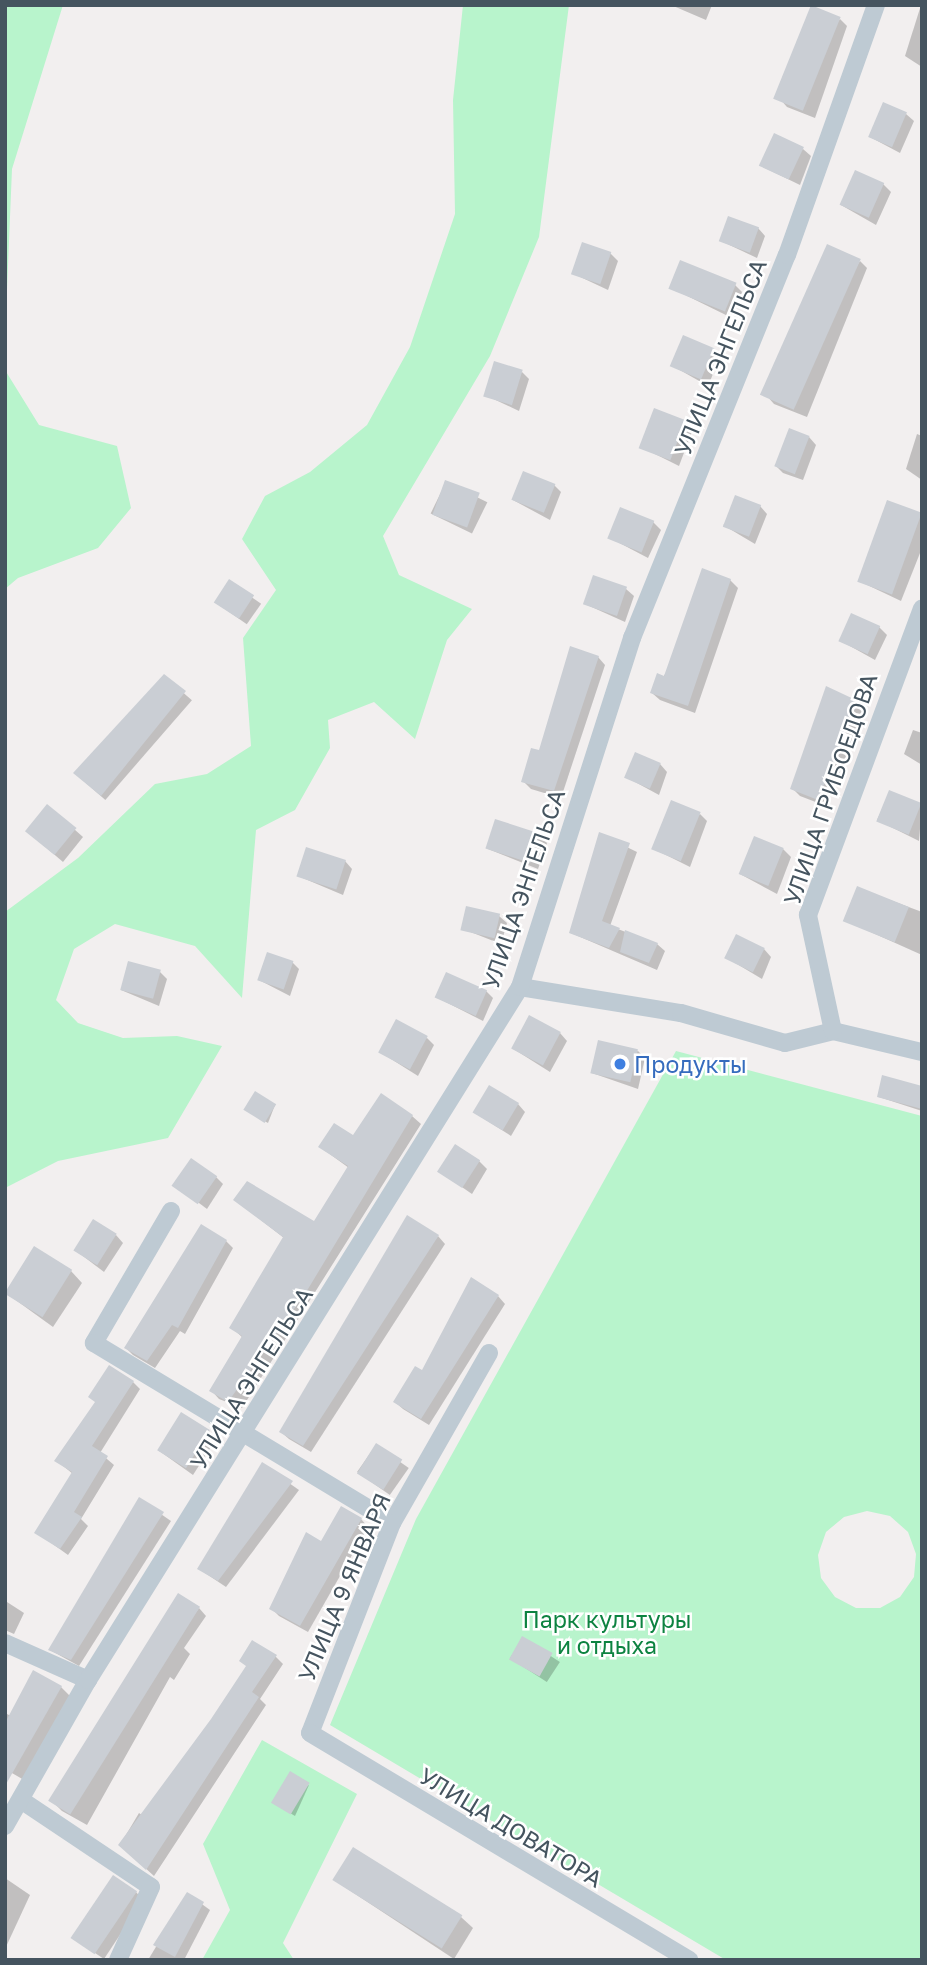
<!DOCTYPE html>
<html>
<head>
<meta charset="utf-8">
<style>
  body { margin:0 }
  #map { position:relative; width:927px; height:1965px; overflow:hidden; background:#f2efef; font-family:"Golos Text",sans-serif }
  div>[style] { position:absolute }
  .green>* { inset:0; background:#b8f4cc }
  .shadow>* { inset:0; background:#0003; transform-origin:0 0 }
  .building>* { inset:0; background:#caced4; transform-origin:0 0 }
  .minor>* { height:18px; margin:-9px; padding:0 9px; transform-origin:9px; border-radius:9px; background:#becad3 }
  .dots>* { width:19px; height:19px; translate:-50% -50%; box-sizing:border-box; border:4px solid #fff; border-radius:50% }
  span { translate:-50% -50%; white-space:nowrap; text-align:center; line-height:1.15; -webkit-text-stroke:5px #fff; paint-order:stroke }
  .street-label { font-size:23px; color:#45545f }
  .shop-label { font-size:23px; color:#366cbe }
  .left { translate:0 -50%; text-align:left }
  .park-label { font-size:23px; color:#0d8341 }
  .frame { position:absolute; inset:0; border:7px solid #45545f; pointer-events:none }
</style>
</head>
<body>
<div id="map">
  <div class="green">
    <div style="clip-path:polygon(5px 5px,63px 5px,12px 169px,5px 338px)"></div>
    <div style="clip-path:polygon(463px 5px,569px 5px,539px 237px,490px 356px,383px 536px,399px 575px,472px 609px,447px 640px,415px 739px,374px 702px,328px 720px,330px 748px,295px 810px,256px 830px,242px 998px,195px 946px,115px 924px,74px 949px,56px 1000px,78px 1023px,123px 1038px,177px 1036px,222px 1046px,168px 1138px,58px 1161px,5px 1188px,5px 912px,78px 858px,155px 784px,207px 774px,251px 746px,243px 638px,276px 590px,242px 539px,265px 496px,310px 472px,367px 425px,410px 347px,455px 214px,453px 100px)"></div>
    <div style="clip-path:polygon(5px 370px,39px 425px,117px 446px,131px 508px,98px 548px,18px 578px,5px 589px)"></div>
    <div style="clip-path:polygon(evenodd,676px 1051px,922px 1116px,922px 1960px,726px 1960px,330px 1725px,416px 1519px,676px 1051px,867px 1511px,890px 1516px,908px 1532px,916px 1554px,914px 1577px,900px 1597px,880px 1608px,856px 1608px,835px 1597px,821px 1578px,818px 1555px,826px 1532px,844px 1517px,867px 1511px)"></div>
    <div style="clip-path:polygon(262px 1740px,357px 1794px,283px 1943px,294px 1960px,202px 1960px,230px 1910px,203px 1844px)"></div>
  </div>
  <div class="shadow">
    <div style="clip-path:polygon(671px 5px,712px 5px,706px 20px)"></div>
    <div style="clip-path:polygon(921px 5px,922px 5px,922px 67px,905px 56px)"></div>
    <div style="clip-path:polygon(840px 19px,847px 26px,815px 118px,787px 107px,780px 99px)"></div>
    <div style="clip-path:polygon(906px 114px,914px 121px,900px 153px,870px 137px)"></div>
    <div style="clip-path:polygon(803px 149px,811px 156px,800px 185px,763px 167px)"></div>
    <div style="clip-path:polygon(883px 184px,891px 192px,876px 225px,841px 205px)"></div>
    <div style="clip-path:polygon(758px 228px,765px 236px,757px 258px,721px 241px)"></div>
    <div style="clip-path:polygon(610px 253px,618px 261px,608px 290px,574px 274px)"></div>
    <div style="clip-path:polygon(860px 261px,867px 268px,807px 417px,774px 404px,767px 396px)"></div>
    <div style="clip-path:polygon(735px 285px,742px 292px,732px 318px,671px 288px)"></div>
    <div style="clip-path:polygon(713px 350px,720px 357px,708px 386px,671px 365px)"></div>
    <div style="clip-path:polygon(522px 372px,529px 379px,519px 411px,485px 395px)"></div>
    <div style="clip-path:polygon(655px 410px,693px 429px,679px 466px,641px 447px)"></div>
    <div style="clip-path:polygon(917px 434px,922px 436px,922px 480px,906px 469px)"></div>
    <div style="clip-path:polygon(809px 437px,816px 445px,803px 480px,783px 473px,775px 465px)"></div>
    <div style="left:446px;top:482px;width:46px;height:35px;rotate:26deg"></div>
    <div style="clip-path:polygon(554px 485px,561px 492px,550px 520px,513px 500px)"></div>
    <div style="clip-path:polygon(888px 502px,922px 515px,922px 548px,901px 601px,861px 582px)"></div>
    <div style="clip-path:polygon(760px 506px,767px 514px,755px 544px,723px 525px)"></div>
    <div style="clip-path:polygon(653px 522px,661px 530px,648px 558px,610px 538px)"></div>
    <div style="clip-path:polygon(730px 580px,738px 588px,695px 713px,660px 700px,652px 693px)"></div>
    <div style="left:230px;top:582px;width:38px;height:25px;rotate:35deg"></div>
    <div style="clip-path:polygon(626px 589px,634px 596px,625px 622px,585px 604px)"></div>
    <div style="clip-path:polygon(879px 627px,887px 635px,875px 660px,841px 641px)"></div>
    <div style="clip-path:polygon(598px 657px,605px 665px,561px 798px,531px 789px,523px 781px)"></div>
    <div style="left:164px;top:676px;width:37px;height:132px;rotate:41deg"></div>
    <div style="clip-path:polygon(857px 702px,865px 710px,826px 806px,800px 796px,792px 788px)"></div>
    <div style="clip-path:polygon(913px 730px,922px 733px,922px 765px,904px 754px)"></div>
    <div style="clip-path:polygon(660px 764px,667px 772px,659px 795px,626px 777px)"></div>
    <div style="clip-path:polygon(890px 792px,922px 805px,919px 841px,877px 820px)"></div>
    <div style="clip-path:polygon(48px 806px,83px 837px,63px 862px,35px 838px)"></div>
    <div style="clip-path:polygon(700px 814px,707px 821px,690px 867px,654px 849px)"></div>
    <div style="clip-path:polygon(600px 834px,637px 852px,610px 926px,657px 944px,665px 951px,657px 970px,571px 933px)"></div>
    <div style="clip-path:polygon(539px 836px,547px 843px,538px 869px,488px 849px)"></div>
    <div style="clip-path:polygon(783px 849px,791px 857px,777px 894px,740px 874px)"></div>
    <div style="clip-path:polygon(345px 861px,352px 869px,343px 895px,298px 876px)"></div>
    <div style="clip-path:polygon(858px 888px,922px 912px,922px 955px,844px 920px)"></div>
    <div style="clip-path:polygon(499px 916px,507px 923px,501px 944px,463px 929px)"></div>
    <div style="clip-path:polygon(764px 949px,771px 957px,762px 979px,727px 958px)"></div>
    <div style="clip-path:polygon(292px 962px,299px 969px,290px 996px,259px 980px)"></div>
    <div style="clip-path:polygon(160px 972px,167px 979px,159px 1006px,121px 990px)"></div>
    <div style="clip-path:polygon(486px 991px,493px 998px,483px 1021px,436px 997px)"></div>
    <div style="clip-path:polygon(560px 1033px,567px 1041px,550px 1072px,512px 1048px)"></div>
    <div style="clip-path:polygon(427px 1038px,434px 1045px,418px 1076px,380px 1052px)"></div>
    <div style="clip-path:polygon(638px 1051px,645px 1058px,638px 1089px,592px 1073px)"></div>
    <div style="clip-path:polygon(922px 1087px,922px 1111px,879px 1097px)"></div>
    <div style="clip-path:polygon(518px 1104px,525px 1112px,511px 1136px,475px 1113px)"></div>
    <div style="clip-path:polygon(275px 1105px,268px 1123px,249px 1112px)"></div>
    <div style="clip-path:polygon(412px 1116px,421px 1124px,242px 1408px,219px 1399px,211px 1390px,243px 1338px,231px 1327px,284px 1238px,235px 1200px,315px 1224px,349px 1168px,320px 1147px)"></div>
    <div style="clip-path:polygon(479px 1161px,487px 1169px,472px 1194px,440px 1172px)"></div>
    <div style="clip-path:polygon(216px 1177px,223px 1184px,207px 1209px,175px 1185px)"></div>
    <div style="clip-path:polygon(116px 1235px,123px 1243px,104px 1272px,75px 1250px)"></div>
    <div style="clip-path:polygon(438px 1236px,445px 1244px,311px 1452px,289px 1439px,281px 1432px)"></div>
    <div style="clip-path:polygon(226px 1241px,233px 1248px,185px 1334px,180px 1331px,155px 1368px,133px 1355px,126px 1348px)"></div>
    <div style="clip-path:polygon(71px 1271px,82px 1283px,53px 1327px,6px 1293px)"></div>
    <div style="clip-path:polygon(498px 1296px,505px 1304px,429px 1425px,403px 1409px,395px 1402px)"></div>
    <div style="clip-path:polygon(133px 1382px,140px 1389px,100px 1453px,114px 1465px,81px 1519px,88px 1526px,68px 1555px,36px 1532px,73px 1474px,57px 1461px)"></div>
    <div style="clip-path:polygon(209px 1431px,216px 1439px,193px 1475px,158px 1450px)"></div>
    <div style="left:376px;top:1445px;width:40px;height:33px;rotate:35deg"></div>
    <div style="clip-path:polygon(262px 1464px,299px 1490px,226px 1587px,199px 1569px)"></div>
    <div style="clip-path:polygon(139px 1499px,171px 1521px,79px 1666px,50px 1650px)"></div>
    <div style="clip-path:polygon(361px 1519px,368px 1527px,308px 1632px,279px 1616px,271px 1608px,321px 1544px)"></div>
    <div style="clip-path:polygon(7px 1602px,24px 1613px,14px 1634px,5px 1630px)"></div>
    <div style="clip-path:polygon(199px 1608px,206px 1616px,184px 1648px,190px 1654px,174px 1680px,170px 1677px,87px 1825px,62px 1811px,55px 1804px)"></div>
    <div style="left:523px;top:1638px;width:44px;height:24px;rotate:33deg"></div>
    <div style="clip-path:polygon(275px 1656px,283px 1664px,260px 1699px,266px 1705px,154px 1876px,120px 1845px,139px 1813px,146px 1818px)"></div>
    <div style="clip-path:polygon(61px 1687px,71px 1697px,24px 1780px,5px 1769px,5px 1713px,11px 1716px)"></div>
    <div style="clip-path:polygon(309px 1785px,295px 1816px,275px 1804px)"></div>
    <div style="clip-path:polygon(5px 1878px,30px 1895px,5px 1949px)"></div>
    <div style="clip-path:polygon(334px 1880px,461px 1917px,473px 1928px,454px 1959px)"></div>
    <div style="clip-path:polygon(136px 1892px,143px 1900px,104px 1959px,74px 1939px,88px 1913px)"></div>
    <div style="clip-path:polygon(188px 1894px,210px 1910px,184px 1960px,148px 1960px)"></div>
  </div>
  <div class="building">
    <div style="left:811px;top:5px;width:32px;height:101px;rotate:22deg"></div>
    <div style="left:883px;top:102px;width:26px;height:38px;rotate:23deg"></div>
    <div style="left:774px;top:133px;width:33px;height:36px;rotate:25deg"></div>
    <div style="left:855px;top:170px;width:32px;height:38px;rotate:24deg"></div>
    <div style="left:728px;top:216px;width:33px;height:27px;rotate:20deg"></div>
    <div style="left:582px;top:242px;width:31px;height:34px;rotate:19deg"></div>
    <div style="left:827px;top:244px;width:37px;height:165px;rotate:24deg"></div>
    <div style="left:680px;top:260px;width:61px;height:31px;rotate:22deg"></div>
    <div style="left:683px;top:335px;width:34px;height:34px;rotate:23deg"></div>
    <div style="left:494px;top:361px;width:30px;height:37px;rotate:17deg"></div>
    <div style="left:654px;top:408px;width:34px;height:43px;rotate:21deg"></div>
    <div style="left:789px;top:428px;width:22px;height:41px;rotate:21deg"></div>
    <div style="left:523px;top:471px;width:35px;height:31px;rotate:22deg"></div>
    <div style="left:445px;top:480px;width:37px;height:37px;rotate:20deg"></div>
    <div style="left:735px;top:495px;width:28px;height:34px;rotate:21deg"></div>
    <div style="left:887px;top:500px;width:37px;height:87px;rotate:20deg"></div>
    <div style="left:620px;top:507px;width:37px;height:34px;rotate:22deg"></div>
    <div style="clip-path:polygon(702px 568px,731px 579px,688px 706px,650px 693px,657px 673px,664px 676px)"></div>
    <div style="left:593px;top:575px;width:36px;height:31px;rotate:19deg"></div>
    <div style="left:229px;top:579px;width:30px;height:28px;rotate:33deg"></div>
    <div style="left:851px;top:613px;width:32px;height:31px;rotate:24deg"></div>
    <div style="clip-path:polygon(570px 646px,599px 656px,554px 791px,521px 782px,531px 748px,539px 750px)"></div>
    <div style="clip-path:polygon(164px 674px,186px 691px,101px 796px,73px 773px)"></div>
    <div style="clip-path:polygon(826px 686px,858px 701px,818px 800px,790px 789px)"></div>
    <div style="left:635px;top:752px;width:28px;height:28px;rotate:23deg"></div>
    <div style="left:889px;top:790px;width:35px;height:34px;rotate:22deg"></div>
    <div style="left:671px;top:800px;width:32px;height:53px;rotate:22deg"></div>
    <div style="left:47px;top:804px;width:38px;height:35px;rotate:39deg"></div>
    <div style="left:495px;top:819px;width:47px;height:31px;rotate:18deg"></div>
    <div style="clip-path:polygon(599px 832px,630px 843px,602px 921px,620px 928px,609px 948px,569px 933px)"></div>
    <div style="left:754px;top:836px;width:32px;height:41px;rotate:22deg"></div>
    <div style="left:306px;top:847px;width:42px;height:31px;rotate:18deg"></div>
    <div style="left:857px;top:886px;width:56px;height:38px;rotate:22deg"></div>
    <div style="left:466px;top:906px;width:35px;height:25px;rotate:13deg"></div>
    <div style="clip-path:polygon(625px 930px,658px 943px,649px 963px,620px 952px)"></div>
    <div style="left:736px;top:934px;width:32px;height:27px;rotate:26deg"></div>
    <div style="left:267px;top:952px;width:28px;height:30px;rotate:19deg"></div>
    <div style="left:128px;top:961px;width:34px;height:30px;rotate:15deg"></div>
    <div style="left:446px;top:972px;width:45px;height:28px;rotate:24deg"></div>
    <div style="left:529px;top:1015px;width:36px;height:38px;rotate:28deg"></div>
    <div style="left:396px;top:1019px;width:36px;height:38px;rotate:28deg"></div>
    <div style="left:598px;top:1040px;width:41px;height:34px;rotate:13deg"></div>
    <div style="clip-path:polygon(882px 1075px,922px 1086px,922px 1109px,877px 1097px)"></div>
    <div style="left:489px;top:1085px;width:35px;height:32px;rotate:31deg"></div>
    <div style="left:255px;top:1091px;width:25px;height:22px;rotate:32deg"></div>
    <div style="clip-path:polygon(381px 1093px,413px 1115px,308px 1289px,228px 1402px,209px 1391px,242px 1336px,229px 1328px,283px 1237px,233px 1200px,247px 1181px,314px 1221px,348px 1166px,318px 1147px,334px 1123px,353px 1135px)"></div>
    <div style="left:455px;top:1144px;width:30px;height:33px;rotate:33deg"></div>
    <div style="left:191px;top:1158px;width:32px;height:34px;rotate:35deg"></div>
    <div style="clip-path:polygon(407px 1215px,439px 1235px,303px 1446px,279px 1432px)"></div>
    <div style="left:93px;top:1219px;width:28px;height:37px;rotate:32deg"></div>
    <div style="clip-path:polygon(201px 1224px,227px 1240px,178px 1328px,172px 1325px,147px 1361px,124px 1348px)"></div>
    <div style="left:34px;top:1246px;width:45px;height:56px;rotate:32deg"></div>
    <div style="clip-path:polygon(471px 1277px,499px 1295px,421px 1419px,393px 1402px,415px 1366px,422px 1370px)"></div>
    <div style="clip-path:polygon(109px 1365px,134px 1381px,92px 1446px,108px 1456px,74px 1512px,82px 1517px,60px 1549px,34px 1533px,72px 1472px,54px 1461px,95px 1402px,88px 1397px)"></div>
    <div style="left:181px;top:1412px;width:34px;height:45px;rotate:32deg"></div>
    <div style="left:376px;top:1443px;width:31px;height:36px;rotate:32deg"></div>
    <div style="clip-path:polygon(262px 1462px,293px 1481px,218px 1581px,197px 1569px)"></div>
    <div style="clip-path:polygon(139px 1497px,164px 1512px,71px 1660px,48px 1650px)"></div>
    <div style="clip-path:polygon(341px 1506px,362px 1518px,300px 1626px,269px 1609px,306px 1532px,321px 1541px)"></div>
    <div style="left:178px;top:1593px;width:26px;height:245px;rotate:32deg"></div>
    <div style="left:522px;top:1636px;width:35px;height:27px;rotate:29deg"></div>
    <div style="clip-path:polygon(252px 1640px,277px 1655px,252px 1692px,259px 1697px,146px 1870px,118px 1845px,211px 1719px,246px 1666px,239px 1661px)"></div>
    <div style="clip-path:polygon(33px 1670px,62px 1686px,5px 1786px,5px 1723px)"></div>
    <div style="left:290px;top:1771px;width:23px;height:37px;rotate:31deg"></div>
    <div style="left:353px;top:1847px;width:129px;height:39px;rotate:32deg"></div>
    <div style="left:113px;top:1875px;width:29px;height:76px;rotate:34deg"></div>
    <div style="clip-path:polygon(187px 1892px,204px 1902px,175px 1957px,153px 1945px)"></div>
  </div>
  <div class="minor">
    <div style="left:520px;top:987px;width:163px;rotate:9.2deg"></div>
    <div style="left:681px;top:1013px;width:108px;rotate:16.1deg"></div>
    <div style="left:785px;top:1043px;width:49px;rotate:-14deg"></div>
    <div style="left:833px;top:1031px;width:91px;rotate:13.3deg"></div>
    <div style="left:833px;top:1031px;width:119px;rotate:-102.2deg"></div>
    <div style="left:808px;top:915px;width:327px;rotate:-69.6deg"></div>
    <div style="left:171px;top:1211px;width:153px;rotate:120.3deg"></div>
    <div style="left:94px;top:1343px;width:348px;rotate:31.1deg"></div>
    <div style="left:489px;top:1353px;width:196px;rotate:119.7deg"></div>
    <div style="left:392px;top:1523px;width:225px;rotate:111.3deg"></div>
    <div style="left:310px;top:1733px;width:442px;rotate:30.9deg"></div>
    <div style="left:5px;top:1643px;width:91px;rotate:24deg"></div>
    <div style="left:21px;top:1800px;width:156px;rotate:33.8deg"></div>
    <div style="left:151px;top:1887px;width:80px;rotate:114.3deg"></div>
    <div style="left:5px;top:1826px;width:168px;rotate:-60.4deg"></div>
    <div style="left:88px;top:1680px;width:817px;rotate:-58.06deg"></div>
    <div style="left:520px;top:987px;width:367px;rotate:-72.2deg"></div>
    <div style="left:632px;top:638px;width:413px;rotate:-68deg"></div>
    <div style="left:787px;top:255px;width:265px;rotate:-70.4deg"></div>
  </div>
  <div class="dots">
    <div style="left:620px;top:1064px;background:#3f7fe0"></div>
  </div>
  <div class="street-label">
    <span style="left:720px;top:357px;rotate:-68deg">УЛИЦА ЭНГЕЛЬСА</span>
    <span style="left:830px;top:789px;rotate:-71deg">УЛИЦА ГРИБОЕДОВА</span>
    <span style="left:523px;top:889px;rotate:-71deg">УЛИЦА ЭНГЕЛЬСА</span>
    <span style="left:251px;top:1378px;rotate:-58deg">УЛИЦА ЭНГЕЛЬСА</span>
    <span style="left:344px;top:1587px;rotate:-67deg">УЛИЦА 9 ЯНВАРЯ</span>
    <span style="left:511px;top:1827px;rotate:31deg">УЛИЦА ДОВАТОРА</span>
  </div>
  <div class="shop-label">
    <span class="left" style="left:634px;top:1064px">Продукты</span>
  </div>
  <div class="park-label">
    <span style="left:607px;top:1632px">Парк культуры<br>и отдыха</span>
  </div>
  <div class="frame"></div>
</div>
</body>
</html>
